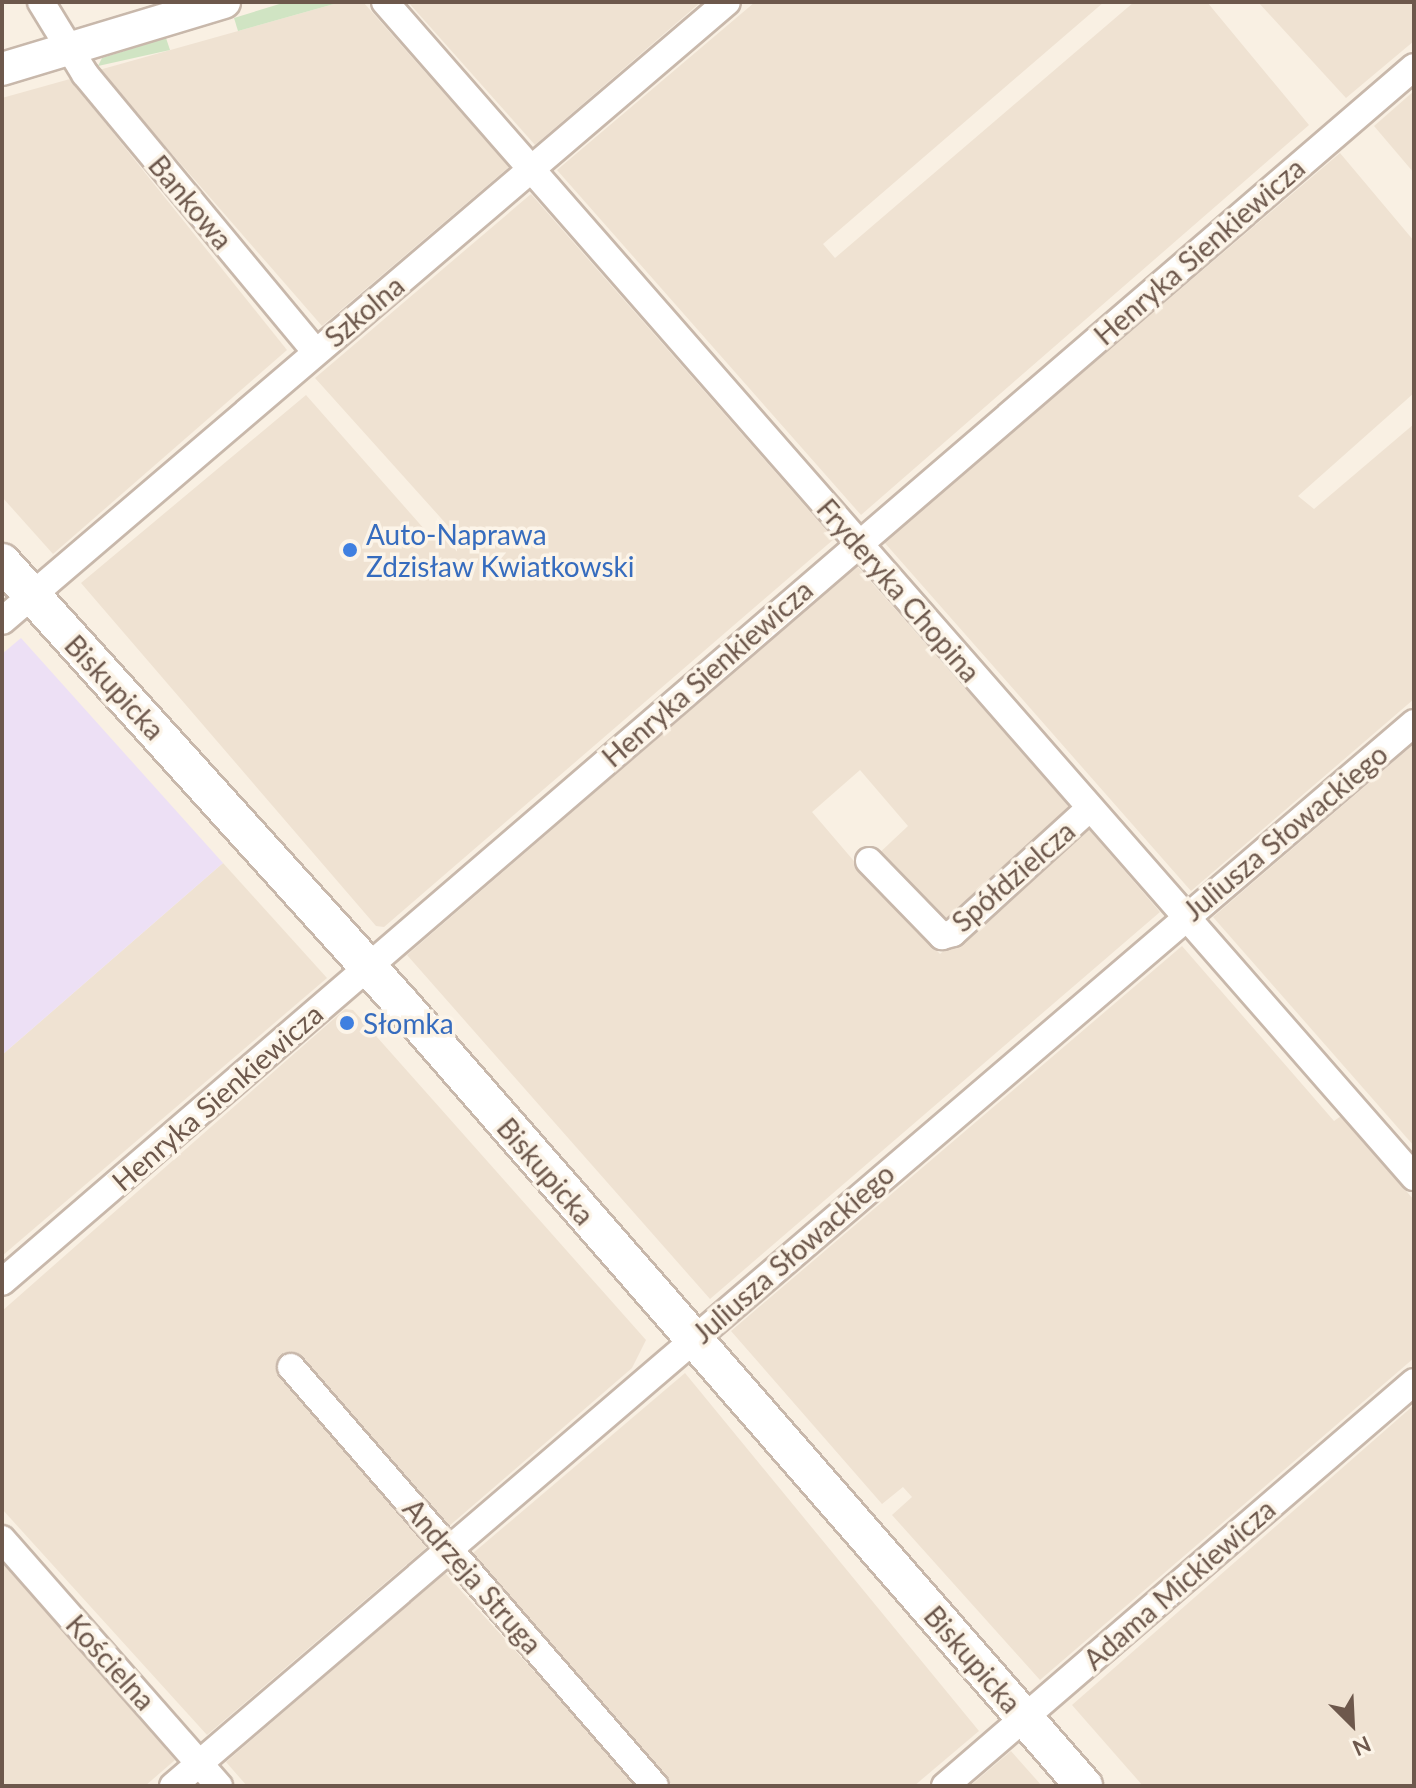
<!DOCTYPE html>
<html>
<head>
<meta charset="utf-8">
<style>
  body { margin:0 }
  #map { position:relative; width:1416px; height:1788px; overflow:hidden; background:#f9f0e3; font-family:Lato,sans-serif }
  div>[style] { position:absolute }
  .residential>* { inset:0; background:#efe2d2 }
  .education>* { inset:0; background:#ede0f5 }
  .green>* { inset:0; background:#d0e4c3 }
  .roads { filter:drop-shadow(2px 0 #c8b8ab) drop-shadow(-2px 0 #c8b8ab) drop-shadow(0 2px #c8b8ab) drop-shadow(0 -2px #c8b8ab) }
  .minor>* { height:26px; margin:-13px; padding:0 13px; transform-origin:13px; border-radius:13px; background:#fff }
  .tertiary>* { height:32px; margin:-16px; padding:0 16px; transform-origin:16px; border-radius:16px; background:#fff }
  .secondary>* { height:36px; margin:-18px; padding:0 18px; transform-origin:18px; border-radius:18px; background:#fff }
  .dots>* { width:22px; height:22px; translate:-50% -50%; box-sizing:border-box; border:4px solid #fcf4e8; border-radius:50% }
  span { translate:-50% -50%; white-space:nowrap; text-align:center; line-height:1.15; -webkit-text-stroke:7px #fcf4e8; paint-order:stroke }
  .street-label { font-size:28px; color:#6d584c }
  .shop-label { font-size:28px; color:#366cbe }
  .left { translate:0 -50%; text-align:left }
  .frame { position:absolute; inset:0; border:4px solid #6d584c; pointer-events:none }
  .north { position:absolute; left:1312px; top:1684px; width:80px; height:80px; -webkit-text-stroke:6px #fcf4e8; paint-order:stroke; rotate:156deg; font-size:22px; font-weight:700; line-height:32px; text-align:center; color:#6d584c }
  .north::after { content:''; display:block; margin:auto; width:28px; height:36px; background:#6d584c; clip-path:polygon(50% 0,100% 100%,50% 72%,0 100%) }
</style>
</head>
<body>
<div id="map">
  <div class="residential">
    <div style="clip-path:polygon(341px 2px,364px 3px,509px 167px,322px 326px,99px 70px)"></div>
    <div style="clip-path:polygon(408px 2px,701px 2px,535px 145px)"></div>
    <div style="clip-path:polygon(755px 2px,1104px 2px,823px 244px,835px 258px,1134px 2px,1207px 2px,1309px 125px,861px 515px,557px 170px)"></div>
    <div style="clip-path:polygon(1258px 2px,1414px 2px,1414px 41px,1346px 98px)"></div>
    <div style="clip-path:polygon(70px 79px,287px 350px,53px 554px,2px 497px,2px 98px)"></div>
    <div style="clip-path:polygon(1414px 91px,1414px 173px,1374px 126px)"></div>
    <div style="clip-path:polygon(1340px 153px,1414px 241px,1414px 393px,1298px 496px,1314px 509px,1414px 424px,1414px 699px,1191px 891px,884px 542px)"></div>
    <div style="clip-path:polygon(531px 194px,834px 539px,384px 927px,376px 926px,81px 583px,306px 395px,433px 539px,449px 527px,315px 378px)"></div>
    <div style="clip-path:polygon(857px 566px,1075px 813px,944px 928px,874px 858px,908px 826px,860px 770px,812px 812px,859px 867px,940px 954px,1085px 825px,1160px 912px,710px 1299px,407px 955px)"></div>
    <div style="clip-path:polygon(1414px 744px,1414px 1146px,1213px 917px)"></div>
    <div style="clip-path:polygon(223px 863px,327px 978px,2px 1256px,2px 1055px)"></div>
    <div style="clip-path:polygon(1182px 946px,1334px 1121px,1341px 1116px,1414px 1200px,1414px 1358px,1040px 1680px,892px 1515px,912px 1497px,903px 1487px,882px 1504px,731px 1331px)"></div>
    <div style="clip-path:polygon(345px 1009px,353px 1010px,646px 1340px,632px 1368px,448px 1527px,294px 1362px,281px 1378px,427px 1547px,207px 1735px,2px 1509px,2px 1311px)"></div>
    <div style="clip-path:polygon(685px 1373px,979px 1731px,914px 1786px,673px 1786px,472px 1554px)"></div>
    <div style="clip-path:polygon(1414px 1405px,1414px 1786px,1143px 1786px,1072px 1705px)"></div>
    <div style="clip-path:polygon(2px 1561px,175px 1760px,145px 1786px,2px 1786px)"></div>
    <div style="clip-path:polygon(445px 1573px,638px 1786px,247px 1786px,226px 1762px)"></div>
    <div style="clip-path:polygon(1011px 1751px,1042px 1786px,970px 1786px)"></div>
  </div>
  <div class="education">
    <div style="clip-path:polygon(21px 638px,223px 863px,2px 1055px,2px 654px)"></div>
  </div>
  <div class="green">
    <div style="clip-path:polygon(286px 2px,341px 2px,238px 31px,234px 18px)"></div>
    <div style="clip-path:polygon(166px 38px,170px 50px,98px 66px,102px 58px)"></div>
  </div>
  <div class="roads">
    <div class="minor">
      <div style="left:41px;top:2px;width:84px;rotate:58.6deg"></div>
      <div style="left:85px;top:74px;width:361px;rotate:50.3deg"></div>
      <div style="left:385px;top:2px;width:1562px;rotate:48.79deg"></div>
      <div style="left:2px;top:621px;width:953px;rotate:-40.49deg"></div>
      <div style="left:869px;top:861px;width:105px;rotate:45.8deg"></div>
      <div style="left:942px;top:936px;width:11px;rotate:-15deg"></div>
      <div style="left:953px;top:933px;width:185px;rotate:-42.4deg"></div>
      <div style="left:2px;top:1282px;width:1863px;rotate:-40.71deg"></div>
      <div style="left:291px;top:1367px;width:555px;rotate:49.02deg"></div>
      <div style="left:2px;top:1539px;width:329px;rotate:48.7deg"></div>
      <div style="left:173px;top:1786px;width:1634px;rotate:-40.58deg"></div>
      <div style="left:945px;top:1786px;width:619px;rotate:-40.74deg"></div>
    </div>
    <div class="tertiary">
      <div style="left:2px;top:69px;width:232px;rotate:-16.8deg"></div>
    </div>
    <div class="secondary">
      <div style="left:2px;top:562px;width:592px;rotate:47.88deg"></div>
      <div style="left:399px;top:1001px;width:1042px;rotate:48.89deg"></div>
    </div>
  </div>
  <div class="dots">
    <div style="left:350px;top:550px;background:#3f7fe0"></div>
    <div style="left:347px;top:1023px;background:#3f7fe0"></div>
  </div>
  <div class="street-label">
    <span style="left:191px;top:202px;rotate:50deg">Bankowa</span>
    <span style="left:1199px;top:251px;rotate:-41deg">Henryka Sienkiewicza</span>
    <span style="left:364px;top:311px;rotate:-40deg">Szkolna</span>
    <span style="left:899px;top:590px;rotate:49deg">Fryderyka Chopina</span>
    <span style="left:707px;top:673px;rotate:-41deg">Henryka Sienkiewicza</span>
    <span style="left:115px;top:687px;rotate:47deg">Biskupicka</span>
    <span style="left:1285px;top:832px;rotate:-40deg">Juliusza Słowackiego</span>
    <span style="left:1013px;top:876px;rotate:-41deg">Spółdzielcza</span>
    <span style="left:217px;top:1097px;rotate:-41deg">Henryka Sienkiewicza</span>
    <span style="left:546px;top:1171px;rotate:49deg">Biskupicka</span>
    <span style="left:793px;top:1253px;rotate:-41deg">Juliusza Słowackiego</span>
    <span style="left:473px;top:1576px;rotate:49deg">Andrzeja Struga</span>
    <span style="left:1179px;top:1584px;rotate:-41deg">Adama Mickiewicza</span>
    <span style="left:973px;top:1659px;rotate:49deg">Biskupicka</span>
    <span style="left:111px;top:1662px;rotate:48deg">Kościelna</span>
  </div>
  <div class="shop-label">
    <span class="left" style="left:366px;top:550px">Auto-Naprawa<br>Zdzisław Kwiatkowski</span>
    <span class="left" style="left:363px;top:1023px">Słomka</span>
  </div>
  <div class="frame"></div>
  <div class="north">N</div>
</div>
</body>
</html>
